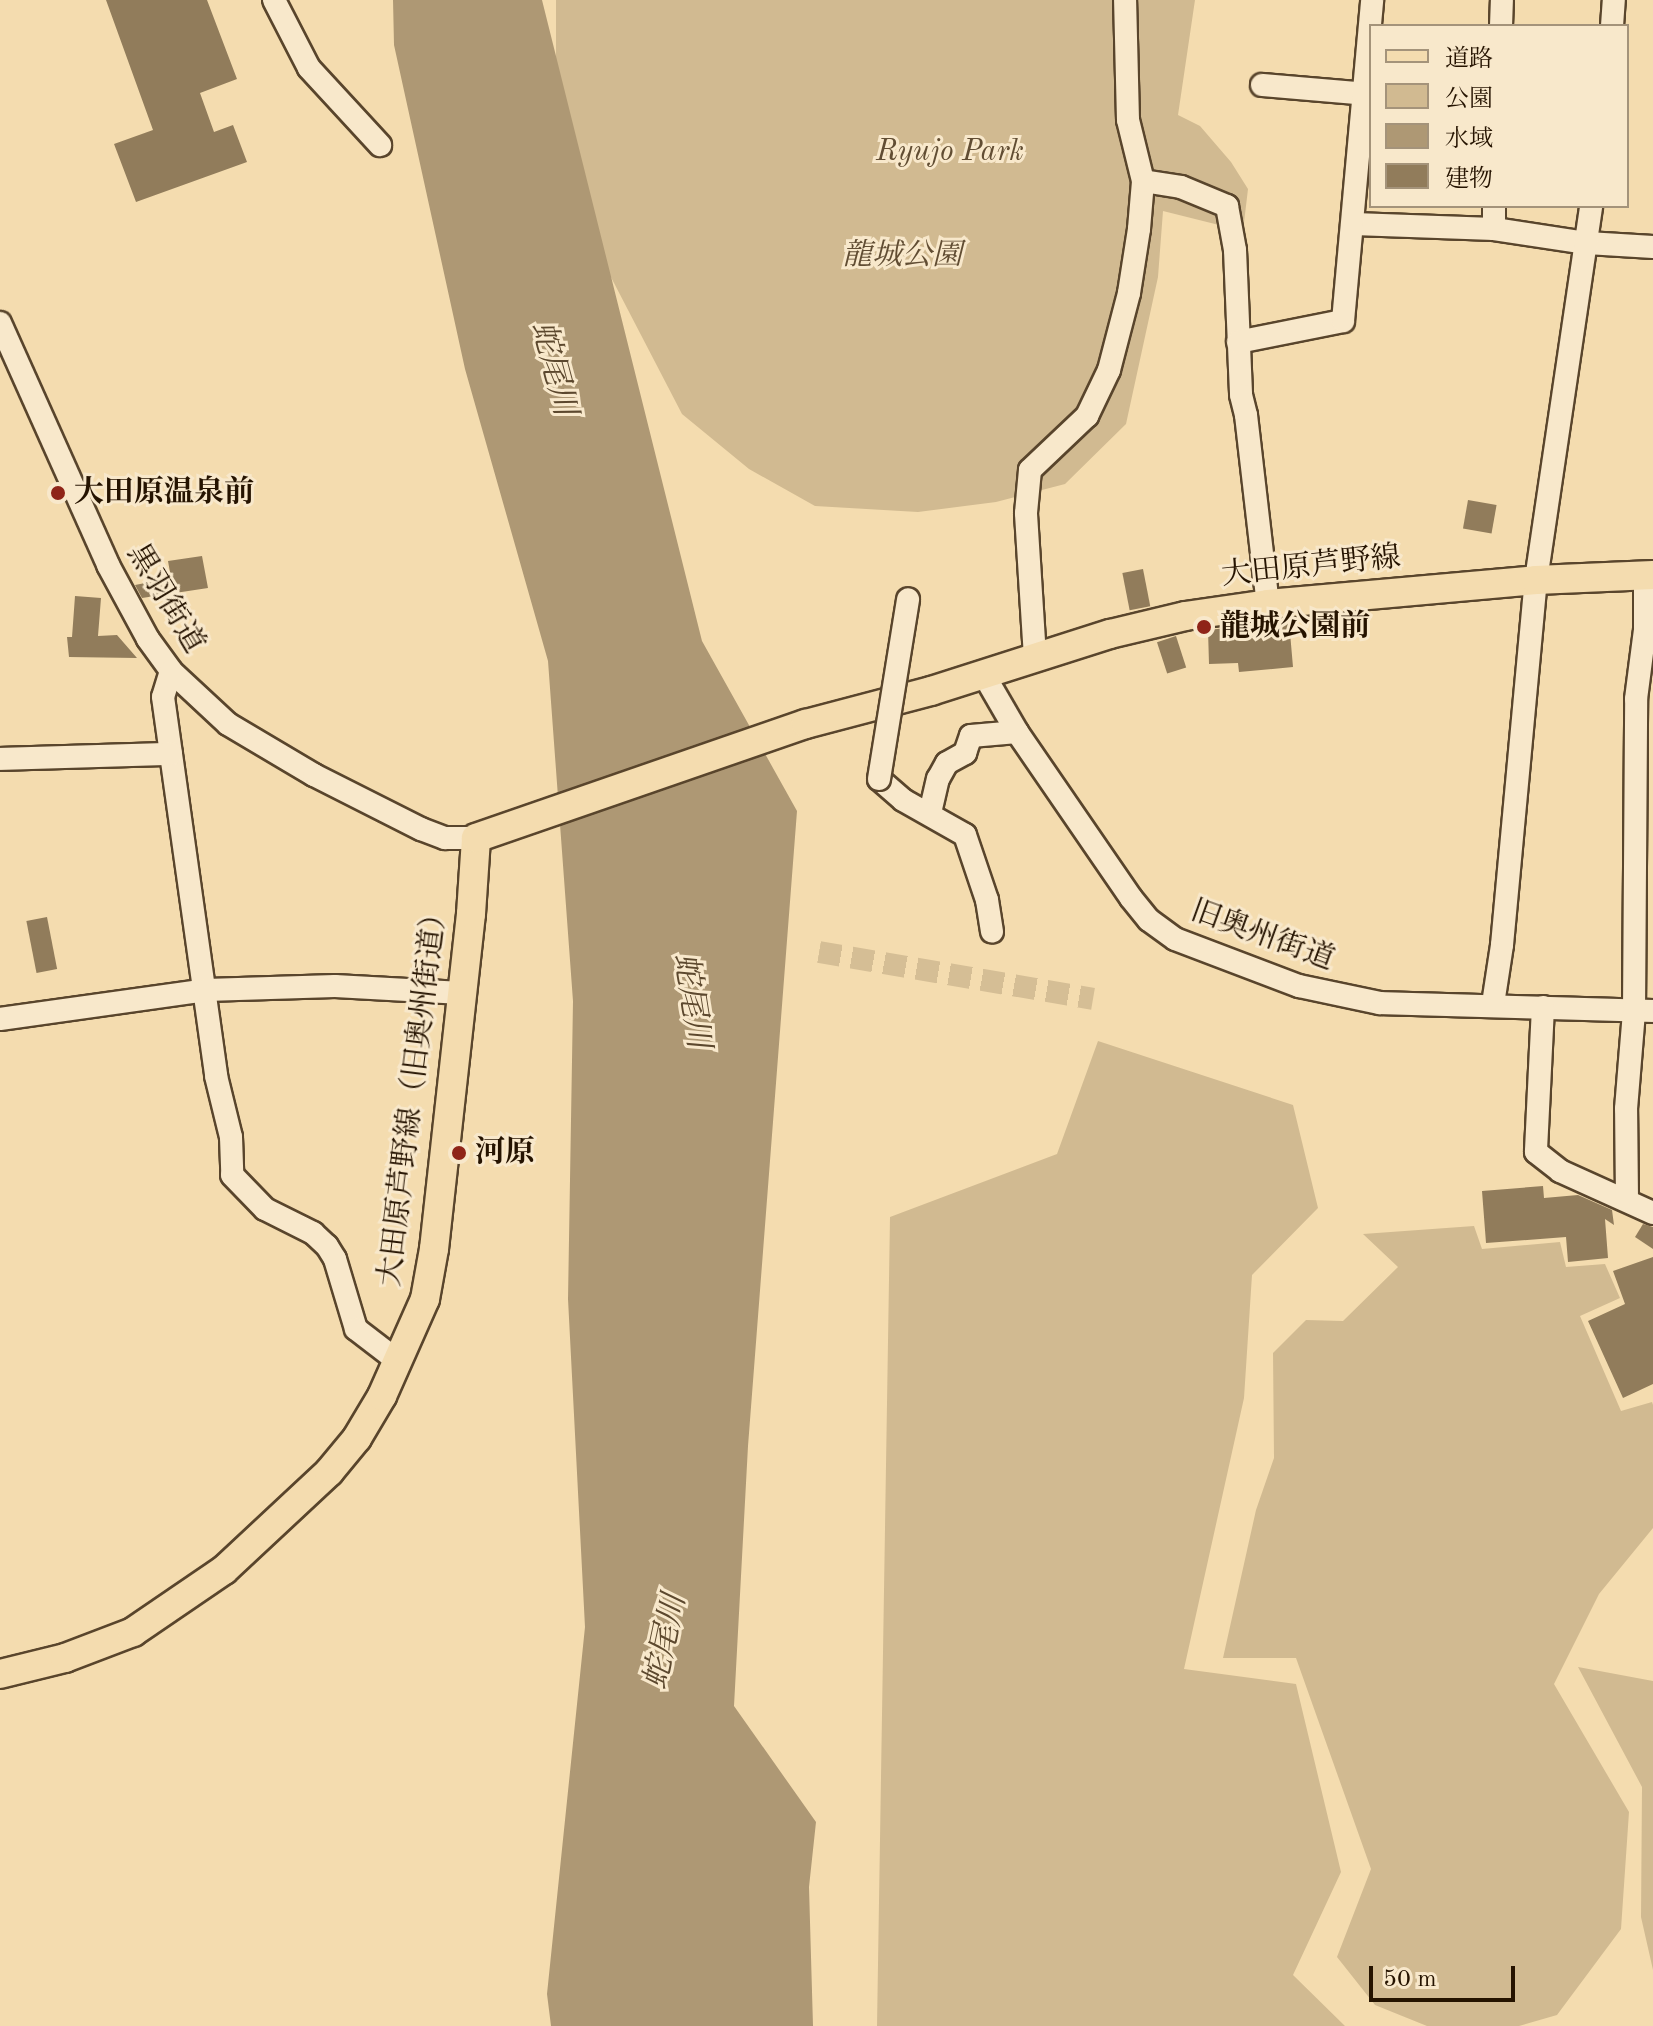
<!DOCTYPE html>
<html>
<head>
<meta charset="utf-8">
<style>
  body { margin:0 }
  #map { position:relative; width:1653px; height:2026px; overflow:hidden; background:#f4dcaf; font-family:"Old Standard TT","Noto Serif JP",serif }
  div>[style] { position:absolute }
  .green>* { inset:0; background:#d1ba91 }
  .water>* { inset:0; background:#ae9874 }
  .building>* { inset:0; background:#917c5b; transform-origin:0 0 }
  .minor-tunnel>* { height:22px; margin-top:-11px; transform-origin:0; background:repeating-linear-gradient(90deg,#d5be95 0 22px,transparent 0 33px) }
  .roads { filter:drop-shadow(2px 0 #59452c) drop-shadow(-2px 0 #59452c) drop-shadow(0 2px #59452c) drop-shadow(0 -2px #59452c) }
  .minor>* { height:22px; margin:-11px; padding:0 11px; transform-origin:11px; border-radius:11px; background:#f8e8cb }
  .major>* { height:28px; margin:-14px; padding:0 14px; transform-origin:14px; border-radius:14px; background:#f4dcaf }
  .bridges { filter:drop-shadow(2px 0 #59452c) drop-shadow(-2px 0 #59452c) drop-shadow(0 2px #59452c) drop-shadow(0 -2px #59452c) }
  .minor-bridge>* { height:22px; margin:-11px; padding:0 11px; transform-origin:11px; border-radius:11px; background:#f8e8cb }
  .dots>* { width:22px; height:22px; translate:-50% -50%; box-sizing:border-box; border:4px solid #f8e8cb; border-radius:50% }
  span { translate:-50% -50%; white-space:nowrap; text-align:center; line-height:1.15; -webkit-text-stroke:6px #f8e8cb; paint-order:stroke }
  .park-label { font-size:30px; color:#614d33; font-style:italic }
  .poi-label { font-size:30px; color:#251300; font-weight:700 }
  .left { translate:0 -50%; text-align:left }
  .street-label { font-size:30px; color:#251300 }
  .water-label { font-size:32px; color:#5c482e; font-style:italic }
  .legend { position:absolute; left:1369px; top:24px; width:260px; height:184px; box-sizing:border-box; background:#f8e8cb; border:2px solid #a4937a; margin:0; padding:10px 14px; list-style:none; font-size:24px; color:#251300 }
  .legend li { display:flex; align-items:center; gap:16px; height:40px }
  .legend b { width:40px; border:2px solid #a4937a }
  .scale { position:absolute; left:1369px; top:1966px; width:146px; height:36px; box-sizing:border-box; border:4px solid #251300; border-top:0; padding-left:10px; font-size:24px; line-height:28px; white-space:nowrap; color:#251300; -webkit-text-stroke:6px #f8e8cb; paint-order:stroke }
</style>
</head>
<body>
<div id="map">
  <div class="green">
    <div style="clip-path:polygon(556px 0,1195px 0,1178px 115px,1200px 126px,1231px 162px,1248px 189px,1243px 231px,1163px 211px,1158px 277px,1126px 424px,1065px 484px,996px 502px,918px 512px,815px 506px,749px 469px,682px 414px,573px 204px,556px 60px)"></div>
    <div style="clip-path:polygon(1098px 1041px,1293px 1105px,1318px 1208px,1252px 1275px,1244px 1398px,1184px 1669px,1296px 1684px,1341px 1872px,1293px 1975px,1345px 2026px,877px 2026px,890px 1217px,1057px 1154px)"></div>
    <div style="clip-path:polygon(1474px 1226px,1482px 1249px,1560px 1242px,1566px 1267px,1605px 1264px,1620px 1298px,1580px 1316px,1621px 1411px,1652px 1402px,1653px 1405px,1653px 1528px,1599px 1594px,1554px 1684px,1629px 1812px,1621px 1929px,1557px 2015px,1519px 2026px,1427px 2026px,1375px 2005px,1337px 1957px,1371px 1869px,1296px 1658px,1223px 1658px,1256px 1510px,1274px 1458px,1273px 1353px,1306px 1320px,1343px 1321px,1398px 1267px,1363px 1234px)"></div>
    <div style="clip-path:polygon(1578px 1667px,1653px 1681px,1653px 1970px,1641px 1917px,1642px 1787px)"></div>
  </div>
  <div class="water">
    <div style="clip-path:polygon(393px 0,542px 0,702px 641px,797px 811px,748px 1446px,734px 1706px,816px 1822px,809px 1887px,813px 2026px,551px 2026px,547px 1994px,585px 1627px,568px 1299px,573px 1001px,548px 661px,465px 369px,394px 45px)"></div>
  </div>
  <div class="building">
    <div style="clip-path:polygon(106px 0,207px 0,237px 79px,200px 93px,214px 132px,233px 125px,247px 162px,136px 202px,114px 144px,153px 130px)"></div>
    <div style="left:1468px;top:500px;width:29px;height:29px;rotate:10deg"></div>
    <div style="clip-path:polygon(202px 556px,208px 588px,142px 598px,135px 585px,171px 578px,168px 561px)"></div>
    <div style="left:1143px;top:569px;width:38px;height:21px;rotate:79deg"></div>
    <div style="clip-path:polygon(75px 596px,101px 598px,98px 636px,117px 635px,137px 658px,69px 657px,67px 637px,72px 637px)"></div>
    <div style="clip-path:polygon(1289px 621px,1293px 667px,1239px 672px,1238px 663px,1209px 664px,1208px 630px)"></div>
    <div style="left:1176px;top:636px;width:33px;height:20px;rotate:72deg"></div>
    <div style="left:47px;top:917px;width:53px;height:21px;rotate:79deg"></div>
    <div style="clip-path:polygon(1543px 1186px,1544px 1198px,1578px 1195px,1612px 1210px,1614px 1225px,1605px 1219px,1608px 1258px,1568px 1262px,1566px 1237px,1486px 1243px,1482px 1191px)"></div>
    <div style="clip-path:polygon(1643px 1224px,1653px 1227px,1653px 1249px,1635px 1237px)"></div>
    <div style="clip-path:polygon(1653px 1257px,1653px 1384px,1623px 1398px,1588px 1321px,1625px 1304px,1613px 1271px)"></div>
  </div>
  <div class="minor-tunnel">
    <div style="left:819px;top:952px;width:278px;rotate:9.7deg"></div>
  </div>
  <div class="roads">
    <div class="minor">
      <div style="left:274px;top:0;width:76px;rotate:62.8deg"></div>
      <div style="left:309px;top:68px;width:105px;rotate:47.3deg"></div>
      <div style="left:1501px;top:26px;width:26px;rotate:-88deg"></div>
      <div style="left:1612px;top:26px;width:26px;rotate:-86deg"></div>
      <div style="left:1262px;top:85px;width:104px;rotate:4.9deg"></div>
      <div style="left:1143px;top:181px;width:38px;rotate:9deg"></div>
      <div style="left:1181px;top:187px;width:50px;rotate:22.4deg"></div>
      <div style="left:1227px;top:206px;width:45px;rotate:79.7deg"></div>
      <div style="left:1235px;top:250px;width:145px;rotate:87.6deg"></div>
      <div style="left:1241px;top:395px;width:21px;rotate:76deg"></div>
      <div style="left:1246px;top:415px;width:190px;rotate:83.4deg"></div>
      <div style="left:1354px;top:224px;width:140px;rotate:2deg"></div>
      <div style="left:1494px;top:229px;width:94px;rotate:8.6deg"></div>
      <div style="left:1587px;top:243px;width:66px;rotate:3.5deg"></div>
      <div style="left:1494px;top:229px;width:23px;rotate:-90deg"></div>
      <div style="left:0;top:323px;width:265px;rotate:65.9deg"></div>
      <div style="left:108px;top:565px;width:84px;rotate:61.6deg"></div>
      <div style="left:148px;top:639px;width:39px;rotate:54deg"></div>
      <div style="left:171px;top:671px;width:78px;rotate:42.9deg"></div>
      <div style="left:228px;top:724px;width:100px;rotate:30.7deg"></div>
      <div style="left:314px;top:775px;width:120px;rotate:26.8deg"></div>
      <div style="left:421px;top:829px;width:26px;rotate:21deg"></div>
      <div style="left:445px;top:838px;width:31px"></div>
      <div style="left:1238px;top:342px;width:107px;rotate:-11.3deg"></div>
      <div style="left:1343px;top:321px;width:322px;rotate:-84.8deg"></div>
      <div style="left:1035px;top:657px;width:144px;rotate:-93.6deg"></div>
      <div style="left:1026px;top:513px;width:43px;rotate:-84.7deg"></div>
      <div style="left:1030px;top:470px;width:79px;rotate:-43.5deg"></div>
      <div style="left:1087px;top:416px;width:51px;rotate:-64.4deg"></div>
      <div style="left:1109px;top:370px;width:80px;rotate:-75.4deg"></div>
      <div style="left:1129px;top:293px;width:65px;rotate:-81.1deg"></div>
      <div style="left:1139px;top:229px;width:48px;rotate:-85.2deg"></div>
      <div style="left:1143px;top:181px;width:63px;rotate:-103.8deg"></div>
      <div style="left:1128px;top:120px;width:120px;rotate:-91.4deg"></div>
      <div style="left:171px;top:671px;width:27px;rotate:107deg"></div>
      <div style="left:163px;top:697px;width:383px;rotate:82deg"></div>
      <div style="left:216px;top:1076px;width:63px;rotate:76.2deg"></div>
      <div style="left:231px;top:1137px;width:38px;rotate:88deg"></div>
      <div style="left:232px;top:1175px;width:47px;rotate:45.9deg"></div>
      <div style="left:265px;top:1209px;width:54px;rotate:26.6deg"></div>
      <div style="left:313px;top:1233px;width:19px;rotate:43deg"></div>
      <div style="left:327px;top:1246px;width:15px;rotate:58deg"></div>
      <div style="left:335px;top:1259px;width:73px;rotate:73.3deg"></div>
      <div style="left:356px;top:1329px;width:54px;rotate:37.5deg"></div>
      <div style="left:984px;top:675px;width:66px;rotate:59.9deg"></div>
      <div style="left:1017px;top:732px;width:201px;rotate:55.5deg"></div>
      <div style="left:1131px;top:898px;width:28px;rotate:51deg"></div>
      <div style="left:1149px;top:920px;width:32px;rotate:36deg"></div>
      <div style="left:1175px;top:939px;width:133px;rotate:20.8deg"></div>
      <div style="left:1299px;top:986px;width:83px;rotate:11.9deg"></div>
      <div style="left:1380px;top:1003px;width:273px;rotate:1.7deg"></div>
      <div style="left:0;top:759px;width:171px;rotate:-1.7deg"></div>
      <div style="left:879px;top:779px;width:32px;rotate:41deg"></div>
      <div style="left:903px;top:800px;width:71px;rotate:29.4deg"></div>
      <div style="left:965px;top:835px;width:69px;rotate:71.3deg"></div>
      <div style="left:987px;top:900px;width:32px;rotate:81deg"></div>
      <div style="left:930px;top:813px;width:35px;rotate:-77deg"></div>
      <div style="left:938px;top:779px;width:18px;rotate:-61deg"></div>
      <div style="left:947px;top:763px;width:21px;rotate:-29deg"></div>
      <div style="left:965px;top:753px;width:18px;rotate:-71deg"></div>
      <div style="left:971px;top:736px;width:46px;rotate:-5deg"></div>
      <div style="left:1493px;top:1004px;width:60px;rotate:-81.3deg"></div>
      <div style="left:1502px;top:945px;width:367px;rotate:-84.7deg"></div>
      <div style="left:1536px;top:580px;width:378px;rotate:-81.6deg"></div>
      <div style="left:1543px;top:1007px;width:145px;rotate:92.8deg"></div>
      <div style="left:1536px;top:1152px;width:31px;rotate:38deg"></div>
      <div style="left:1560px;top:1171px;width:102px;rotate:24.3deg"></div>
      <div style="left:0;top:1019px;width:208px;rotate:-8deg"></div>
      <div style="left:206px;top:990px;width:129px;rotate:-1.8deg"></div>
      <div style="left:335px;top:986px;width:127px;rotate:3.2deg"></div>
      <div style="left:1627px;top:1198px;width:89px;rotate:-90.6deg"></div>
      <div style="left:1626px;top:1109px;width:98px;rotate:-85.3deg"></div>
      <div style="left:1634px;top:1011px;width:312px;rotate:-89.6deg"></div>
      <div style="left:1636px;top:699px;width:70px;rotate:-82.6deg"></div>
      <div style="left:1645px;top:630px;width:54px;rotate:-90deg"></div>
    </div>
    <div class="major">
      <div style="left:0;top:1674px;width:67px;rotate:-13.8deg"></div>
      <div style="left:65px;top:1658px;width:73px;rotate:-20.9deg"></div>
      <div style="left:133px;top:1632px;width:110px;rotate:-34.3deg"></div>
      <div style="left:224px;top:1570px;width:144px;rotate:-43deg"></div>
      <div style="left:329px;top:1472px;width:44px;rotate:-50.5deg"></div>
      <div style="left:357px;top:1438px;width:49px;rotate:-59.2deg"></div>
      <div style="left:382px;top:1396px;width:106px;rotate:-66.1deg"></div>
      <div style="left:425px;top:1299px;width:51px;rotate:-79.8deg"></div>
      <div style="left:434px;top:1249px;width:337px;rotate:-83.7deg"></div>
      <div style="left:471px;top:914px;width:76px;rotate:-86.2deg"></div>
      <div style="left:476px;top:838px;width:349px;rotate:-19.1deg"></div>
      <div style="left:806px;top:724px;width:129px;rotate:-14.8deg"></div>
      <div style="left:931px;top:691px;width:188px;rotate:-17.7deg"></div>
      <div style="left:1110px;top:634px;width:77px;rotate:-13.5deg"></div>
      <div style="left:1185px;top:616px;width:84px;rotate:-8.2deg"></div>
      <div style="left:1268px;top:604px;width:269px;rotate:-5.1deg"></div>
      <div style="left:1536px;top:580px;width:117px;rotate:-2.4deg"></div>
    </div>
  </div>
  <div class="bridges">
    <div class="minor-bridge">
      <div style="left:879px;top:779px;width:182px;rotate:-80.8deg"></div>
    </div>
  </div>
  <div class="dots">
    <div style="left:58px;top:493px;background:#8f2418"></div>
    <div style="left:1204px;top:627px;background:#8f2418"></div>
    <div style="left:459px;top:1153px;background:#8f2418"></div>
  </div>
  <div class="park-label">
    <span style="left:950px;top:152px">Ryujo Park</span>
    <span style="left:902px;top:256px">龍城公園</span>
  </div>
  <div class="poi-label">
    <span class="left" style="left:74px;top:493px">大田原温泉前</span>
    <span class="left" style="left:1220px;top:627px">龍城公園前</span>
    <span class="left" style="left:475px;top:1153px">河原</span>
  </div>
  <div class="street-label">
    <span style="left:1311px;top:567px;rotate:-6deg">大田原芦野線</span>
    <span style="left:165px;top:599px;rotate:59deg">黒羽街道</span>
    <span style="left:1262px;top:936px;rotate:20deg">旧奥州街道</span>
    <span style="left:414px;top:1093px;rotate:-83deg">大田原芦野線（旧奥州街道）</span>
  </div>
  <div class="water-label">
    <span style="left:552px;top:369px;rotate:75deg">蛇尾川</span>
    <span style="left:690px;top:1001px;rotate:81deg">蛇尾川</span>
    <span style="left:667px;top:1642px;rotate:-78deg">蛇尾川</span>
  </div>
  <ul class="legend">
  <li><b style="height:10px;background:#f4dcaf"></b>道路</li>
  <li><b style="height:22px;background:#d1ba91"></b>公園</li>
  <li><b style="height:22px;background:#ae9874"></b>水域</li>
  <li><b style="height:22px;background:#917c5b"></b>建物</li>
  </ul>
  <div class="scale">50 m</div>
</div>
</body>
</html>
